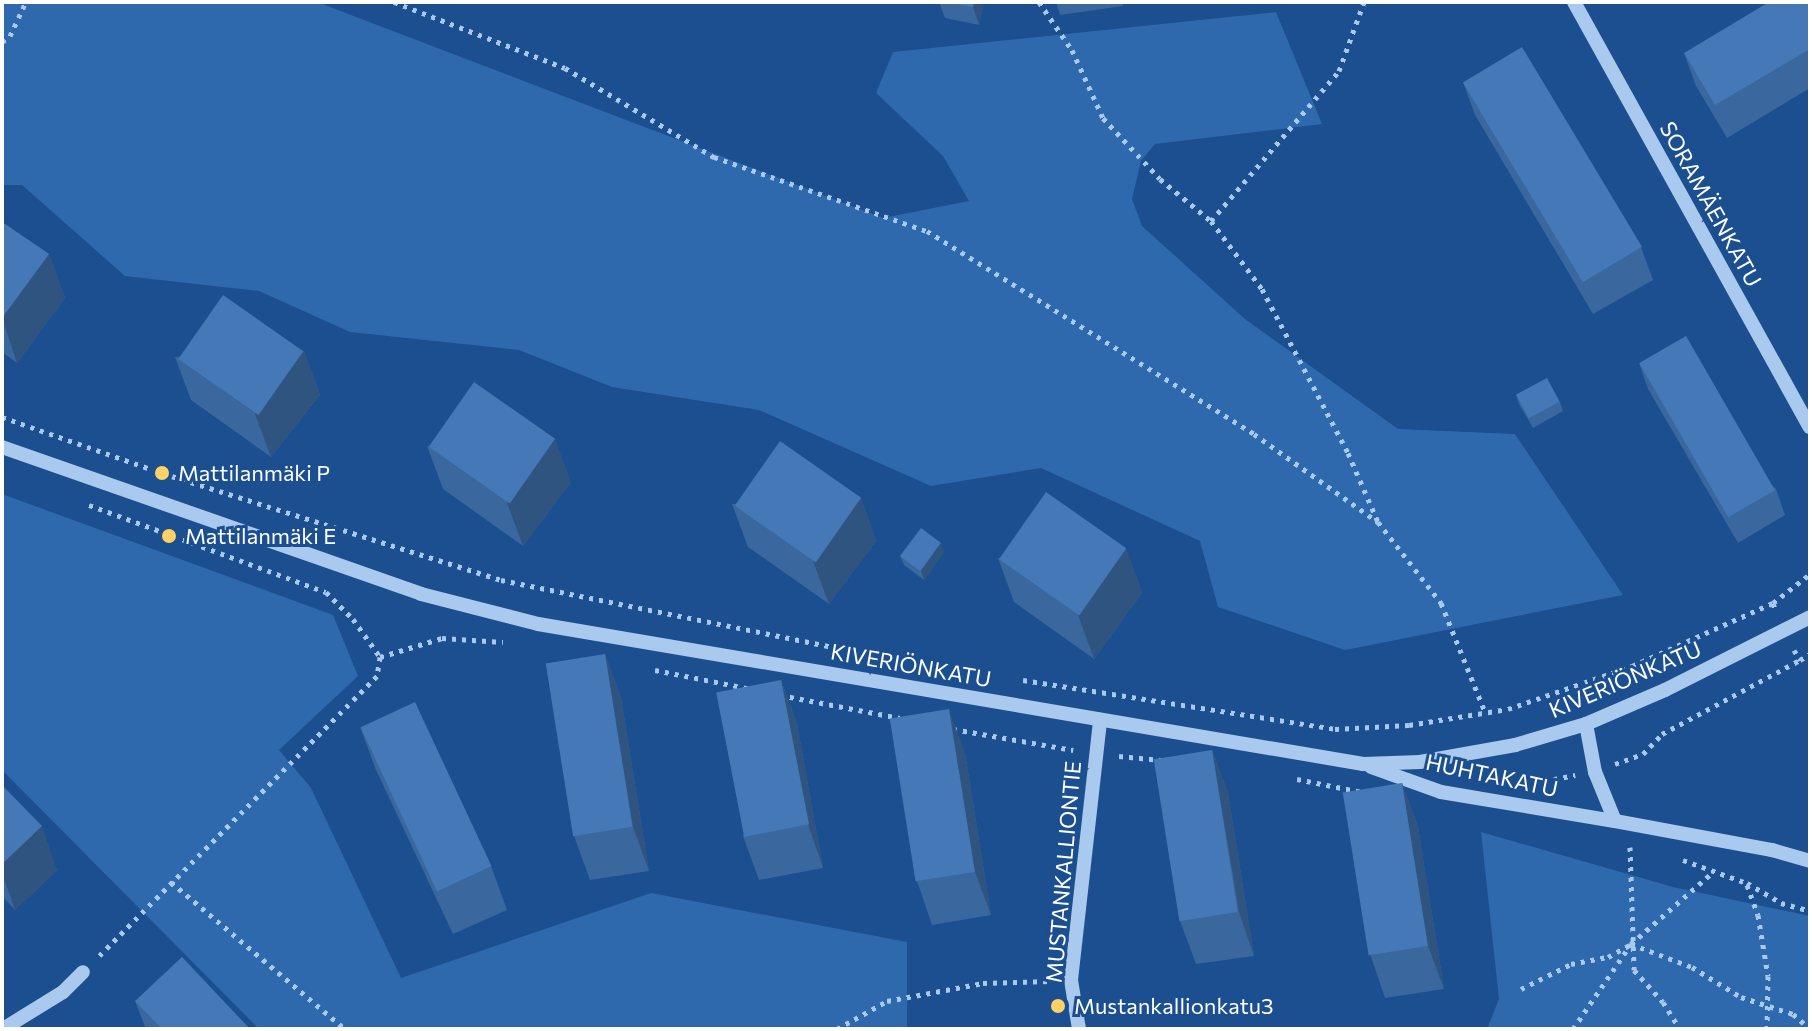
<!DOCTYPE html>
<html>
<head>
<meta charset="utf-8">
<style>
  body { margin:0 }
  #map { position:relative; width:1812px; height:1031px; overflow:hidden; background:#1b4f8f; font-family:Commissioner,sans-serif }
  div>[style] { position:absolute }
  .green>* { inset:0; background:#2e69ad }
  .path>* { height:5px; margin-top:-2.5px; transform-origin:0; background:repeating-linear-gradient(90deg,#a9c9ee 0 4px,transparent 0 10px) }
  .minor>* { height:14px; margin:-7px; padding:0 7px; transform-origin:7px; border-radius:7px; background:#a9c9ee }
  .wall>* { inset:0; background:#3a679d }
  .shaded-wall>* { inset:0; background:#305480 }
  .building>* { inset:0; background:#4478b7; transform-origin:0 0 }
  .dots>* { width:22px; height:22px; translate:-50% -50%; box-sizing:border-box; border:4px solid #1b4f8f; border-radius:50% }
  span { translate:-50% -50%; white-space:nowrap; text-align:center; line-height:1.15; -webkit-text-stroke:6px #1b4f8f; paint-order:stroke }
  .street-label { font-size:22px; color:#fff }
  .poi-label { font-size:22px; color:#fff }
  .left { translate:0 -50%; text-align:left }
  .frame { position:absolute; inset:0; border:4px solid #fff; pointer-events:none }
</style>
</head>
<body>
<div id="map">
  <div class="green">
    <div style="clip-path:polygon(2px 2px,317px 2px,883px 218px,969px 201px,943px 156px,876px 93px,893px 52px,1276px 12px,1322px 124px,1155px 144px,1141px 161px,1132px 199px,1142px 226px,1245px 319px,1398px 429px,1515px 434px,1623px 595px,1345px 650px,1218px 607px,1200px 541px,1041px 468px,931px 486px,759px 410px,612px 387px,519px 350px,350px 332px,259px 291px,125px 276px,22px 185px,2px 185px)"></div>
    <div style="clip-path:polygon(2px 494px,333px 615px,358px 676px,279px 750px,311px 788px,401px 978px,651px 893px,907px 942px,907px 1029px,259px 1029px,2px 770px)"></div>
    <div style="clip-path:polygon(1481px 832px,1673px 887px,1810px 916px,1810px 1029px,1487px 1029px,1499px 999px)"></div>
  </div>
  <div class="path">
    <div style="left:394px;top:2px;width:183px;rotate:21.1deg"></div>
    <div style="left:565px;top:68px;width:174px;rotate:30.9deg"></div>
    <div style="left:714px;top:157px;width:225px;rotate:19.2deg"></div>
    <div style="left:927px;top:231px;width:385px;rotate:31.8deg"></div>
    <div style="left:1254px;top:434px;width:152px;rotate:35.4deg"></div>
    <div style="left:1039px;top:2px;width:58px;rotate:55.5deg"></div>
    <div style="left:1072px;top:50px;width:75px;rotate:65.5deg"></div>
    <div style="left:1103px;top:118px;width:83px;rotate:46.9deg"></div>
    <div style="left:1160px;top:179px;width:66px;rotate:39.5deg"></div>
    <div style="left:1211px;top:221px;width:85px;rotate:53.1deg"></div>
    <div style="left:1262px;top:289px;width:185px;rotate:62.3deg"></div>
    <div style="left:1348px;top:453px;width:75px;rotate:66.5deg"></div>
    <div style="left:1378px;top:522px;width:103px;rotate:52.1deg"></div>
    <div style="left:1441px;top:603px;width:118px;rotate:68deg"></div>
    <div style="left:2px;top:42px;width:10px;rotate:-37deg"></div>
    <div style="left:10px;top:36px;width:38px;rotate:-65deg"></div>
    <div style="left:1211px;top:221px;width:197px;rotate:-49.5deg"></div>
    <div style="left:1339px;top:71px;width:73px;rotate:-70.1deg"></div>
    <div style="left:2px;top:417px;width:170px;rotate:19.3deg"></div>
    <div style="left:162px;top:473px;width:355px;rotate:17.5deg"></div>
    <div style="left:501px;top:580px;width:350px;rotate:11.4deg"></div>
    <div style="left:89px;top:505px;width:252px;rotate:20.2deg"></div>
    <div style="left:326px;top:592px;width:38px;rotate:45deg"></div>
    <div style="left:353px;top:619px;width:47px;rotate:54.6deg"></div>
    <div style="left:380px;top:657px;width:19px;rotate:99deg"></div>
    <div style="left:377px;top:676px;width:397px;rotate:134.8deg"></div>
    <div style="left:1773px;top:603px;width:47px;rotate:-38.1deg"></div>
    <div style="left:1794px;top:650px;width:12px;rotate:59deg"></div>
    <div style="left:1800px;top:660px;width:12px;rotate:-31deg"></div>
    <div style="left:380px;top:657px;width:65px;rotate:-17deg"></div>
    <div style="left:442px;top:638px;width:61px;rotate:3.8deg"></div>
    <div style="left:655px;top:670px;width:94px;rotate:11.1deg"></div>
    <div style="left:1023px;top:680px;width:316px;rotate:8.9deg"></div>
    <div style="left:1335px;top:729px;width:74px;rotate:-3.1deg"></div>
    <div style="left:1409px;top:725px;width:100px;rotate:-9.2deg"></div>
    <div style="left:1508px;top:709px;width:131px;rotate:-19.1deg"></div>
    <div style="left:1632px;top:666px;width:154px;rotate:-24.1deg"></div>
    <div style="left:1773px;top:603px;width:9px;rotate:72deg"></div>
    <div style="left:780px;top:695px;width:122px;rotate:10.9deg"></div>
    <div style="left:953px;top:729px;width:122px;rotate:9.9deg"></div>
    <div style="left:1119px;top:756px;width:42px;rotate:5.4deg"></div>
    <div style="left:1615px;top:764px;width:30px;rotate:-20deg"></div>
    <div style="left:1643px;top:754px;width:28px;rotate:-46deg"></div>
    <div style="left:1662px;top:734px;width:157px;rotate:-28.2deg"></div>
    <div style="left:1297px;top:779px;width:66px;rotate:11.3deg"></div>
    <div style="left:1534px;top:783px;width:42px;rotate:-11deg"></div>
    <div style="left:1630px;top:847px;width:123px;rotate:88.1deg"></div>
    <div style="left:1634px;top:970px;width:43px;rotate:47.8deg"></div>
    <div style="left:1663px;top:1002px;width:32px;rotate:58deg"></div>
    <div style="left:1683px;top:860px;width:68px;rotate:19.8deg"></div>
    <div style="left:1747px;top:883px;width:39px;rotate:30deg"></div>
    <div style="left:1781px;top:903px;width:30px;rotate:15deg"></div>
    <div style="left:171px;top:882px;width:228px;rotate:40.2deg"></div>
    <div style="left:1747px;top:885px;width:32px;rotate:70deg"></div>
    <div style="left:1758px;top:915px;width:62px;rotate:80.7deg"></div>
    <div style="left:1768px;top:976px;width:53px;rotate:91.1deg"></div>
    <div style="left:1521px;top:989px;width:56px;rotate:-26.6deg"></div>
    <div style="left:1571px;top:964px;width:38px;rotate:-11deg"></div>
    <div style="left:1608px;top:957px;width:26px;rotate:-29deg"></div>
    <div style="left:1631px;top:944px;width:65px;rotate:20.7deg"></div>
    <div style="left:1692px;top:967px;width:57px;rotate:31.5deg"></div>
    <div style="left:1741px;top:997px;width:55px;rotate:18.1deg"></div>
    <div style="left:1793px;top:1014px;width:23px;rotate:41deg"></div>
    <div style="left:837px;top:1029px;width:57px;rotate:-29.2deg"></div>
    <div style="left:887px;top:1001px;width:98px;rotate:-10.6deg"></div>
    <div style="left:983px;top:983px;width:68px;rotate:-1.7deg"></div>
    <div style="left:1573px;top:1029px;width:103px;rotate:-55.7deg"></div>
    <div style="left:1631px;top:944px;width:109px;rotate:-41.3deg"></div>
  </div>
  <div class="minor">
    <div style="left:1574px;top:2px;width:486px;rotate:61deg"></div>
    <div style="left:2px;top:447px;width:444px;rotate:19.3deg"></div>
    <div style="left:421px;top:594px;width:121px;rotate:14.4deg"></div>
    <div style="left:538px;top:624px;width:837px;rotate:9.63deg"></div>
    <div style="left:1363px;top:764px;width:57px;rotate:-2deg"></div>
    <div style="left:1420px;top:762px;width:97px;rotate:-10.1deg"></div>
    <div style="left:1515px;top:745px;width:74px;rotate:-16.5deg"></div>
    <div style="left:1586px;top:724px;width:86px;rotate:-23.3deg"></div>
    <div style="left:1665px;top:690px;width:162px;rotate:-26.7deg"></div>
    <div style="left:1586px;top:724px;width:49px;rotate:79.4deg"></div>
    <div style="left:1595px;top:772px;width:53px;rotate:67.8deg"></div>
    <div style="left:1615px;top:821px;width:160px;rotate:10.5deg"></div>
    <div style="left:1772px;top:850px;width:40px;rotate:16deg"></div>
    <div style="left:1371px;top:767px;width:74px;rotate:19.7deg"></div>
    <div style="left:1441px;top:792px;width:176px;rotate:9.5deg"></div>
    <div style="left:3px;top:1029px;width:70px;rotate:-31.7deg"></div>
    <div style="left:63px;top:992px;width:28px;rotate:-45deg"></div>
    <div style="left:1079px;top:1029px;width:50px;rotate:-99.3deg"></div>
    <div style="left:1071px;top:980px;width:262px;rotate:-83.6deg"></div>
  </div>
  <div class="wall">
    <div style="clip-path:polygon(939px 2px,984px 2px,979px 25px,945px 18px)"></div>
    <div style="clip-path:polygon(1056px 2px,1122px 2px,1123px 6px,1060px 15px)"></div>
    <div style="clip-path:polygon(1810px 2px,1810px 88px,1727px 138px,1696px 86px,1684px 53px)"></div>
    <div style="clip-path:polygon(1463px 82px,1641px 247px,1653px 280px,1593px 314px,1475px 115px)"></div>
    <div style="clip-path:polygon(2px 222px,49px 254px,65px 298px,17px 363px,2px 352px)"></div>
    <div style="clip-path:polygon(304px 351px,320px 395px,271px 457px,191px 400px,175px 357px)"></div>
    <div style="clip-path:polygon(1639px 363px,1776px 489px,1785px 515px,1738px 543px,1648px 389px)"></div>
    <div style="clip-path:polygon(1516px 395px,1560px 402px,1563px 411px,1533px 428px,1519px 404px)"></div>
    <div style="clip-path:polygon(427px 446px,571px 482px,523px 546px,443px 489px)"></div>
    <div style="clip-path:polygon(861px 498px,876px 541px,829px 604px,748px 547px,732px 504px)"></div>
    <div style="clip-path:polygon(1126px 549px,1142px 593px,1094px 659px,1014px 602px,998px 558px)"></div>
    <div style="clip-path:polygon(944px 552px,924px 580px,904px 565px,900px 556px)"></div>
    <div style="clip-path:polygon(605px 654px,621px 698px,649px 871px,590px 880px,574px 836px)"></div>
    <div style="clip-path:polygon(781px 680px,797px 724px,823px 868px,759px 880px,743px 836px)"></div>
    <div style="clip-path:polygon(360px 727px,491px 866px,507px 910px,453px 934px,376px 770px)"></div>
    <div style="clip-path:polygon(1212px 750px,1228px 793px,1254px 956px,1196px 964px,1180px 921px)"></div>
    <div style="clip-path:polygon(965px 753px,991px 915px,932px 925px,917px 881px)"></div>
    <div style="clip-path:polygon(1402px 783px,1418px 827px,1444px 989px,1385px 998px,1370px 954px)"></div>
    <div style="clip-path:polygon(2px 785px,57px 870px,15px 910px,2px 896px)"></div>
    <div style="clip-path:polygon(135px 1001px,250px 1029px,146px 1029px)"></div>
  </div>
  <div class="shaded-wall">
    <div style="clip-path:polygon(974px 2px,984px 2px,979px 25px,973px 7px)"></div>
    <div style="clip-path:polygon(49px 254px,65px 298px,17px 363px,2px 318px)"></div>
    <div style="clip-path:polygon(304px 351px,320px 395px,271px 457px,255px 414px)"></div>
    <div style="clip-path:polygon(555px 439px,571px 482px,523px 546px,507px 503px)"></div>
    <div style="clip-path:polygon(861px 498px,876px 541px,829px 604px,813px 561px)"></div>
    <div style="clip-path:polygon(941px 543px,944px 552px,924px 580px,921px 571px)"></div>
    <div style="clip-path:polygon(1126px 549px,1142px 593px,1094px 659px,1078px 615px)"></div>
    <div style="clip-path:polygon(605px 654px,621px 698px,649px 871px,633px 827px)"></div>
    <div style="clip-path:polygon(781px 680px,797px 724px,823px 868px,808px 824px)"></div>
    <div style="clip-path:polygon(949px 709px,965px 753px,991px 915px,975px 872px)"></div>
    <div style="clip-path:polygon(1212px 750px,1228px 793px,1254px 956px,1239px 912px)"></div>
    <div style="clip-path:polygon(1402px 783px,1418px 827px,1444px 989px,1428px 946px)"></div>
    <div style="clip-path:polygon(42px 826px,57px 870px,15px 910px,2px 873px,2px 864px)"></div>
  </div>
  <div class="building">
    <div style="clip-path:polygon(947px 2px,974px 2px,973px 7px)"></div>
    <div style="clip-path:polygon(1769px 2px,1810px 2px,1810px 49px,1715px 105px,1684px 53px)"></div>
    <div style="left:1522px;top:47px;width:233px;height:69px;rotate:59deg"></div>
    <div style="clip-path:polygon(2px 222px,49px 254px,2px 318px)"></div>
    <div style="left:223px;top:295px;width:98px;height:78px;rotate:35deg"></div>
    <div style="left:1686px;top:336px;width:178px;height:54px;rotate:60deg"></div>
    <div style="left:1547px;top:378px;width:27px;height:35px;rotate:62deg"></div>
    <div style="left:474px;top:382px;width:99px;height:79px;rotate:35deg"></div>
    <div style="left:780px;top:441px;width:99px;height:79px;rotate:35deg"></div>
    <div style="left:1046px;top:492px;width:98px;height:82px;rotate:35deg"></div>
    <div style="left:921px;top:528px;width:25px;height:35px;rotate:37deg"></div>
    <div style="left:605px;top:654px;width:175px;height:60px;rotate:81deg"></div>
    <div style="left:781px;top:680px;width:147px;height:66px;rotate:79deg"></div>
    <div style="left:415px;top:702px;width:181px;height:60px;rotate:65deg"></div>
    <div style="left:949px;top:709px;width:165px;height:60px;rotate:81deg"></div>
    <div style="left:1212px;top:750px;width:164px;height:59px;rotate:81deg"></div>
    <div style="left:1402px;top:783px;width:165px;height:60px;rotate:81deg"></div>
    <div style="clip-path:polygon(2px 785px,42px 826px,2px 864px)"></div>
    <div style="clip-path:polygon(182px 957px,250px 1029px,162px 1029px,135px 1001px)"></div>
  </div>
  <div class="dots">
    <div style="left:162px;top:473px;background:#ffd166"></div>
    <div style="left:169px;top:536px;background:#ffd166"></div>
    <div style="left:1058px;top:1006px;background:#ffd166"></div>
  </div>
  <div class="street-label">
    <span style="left:1711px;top:204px;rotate:61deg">SORAMÄENKATU</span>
    <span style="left:911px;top:665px;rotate:10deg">KIVERIÖNKATU</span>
    <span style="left:1625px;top:679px;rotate:-23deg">KIVERIÖNKATU</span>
    <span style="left:1492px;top:775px;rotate:12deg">HUHTAKATU</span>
    <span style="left:1063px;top:872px;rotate:-85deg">MUSTANKALLIONTIE</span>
  </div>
  <div class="poi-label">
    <span class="left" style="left:178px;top:473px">Mattilanmäki P</span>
    <span class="left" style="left:185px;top:536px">Mattilanmäki E</span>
    <span class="left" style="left:1074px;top:1006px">Mustankallionkatu3</span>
  </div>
  <div class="frame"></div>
</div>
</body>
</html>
